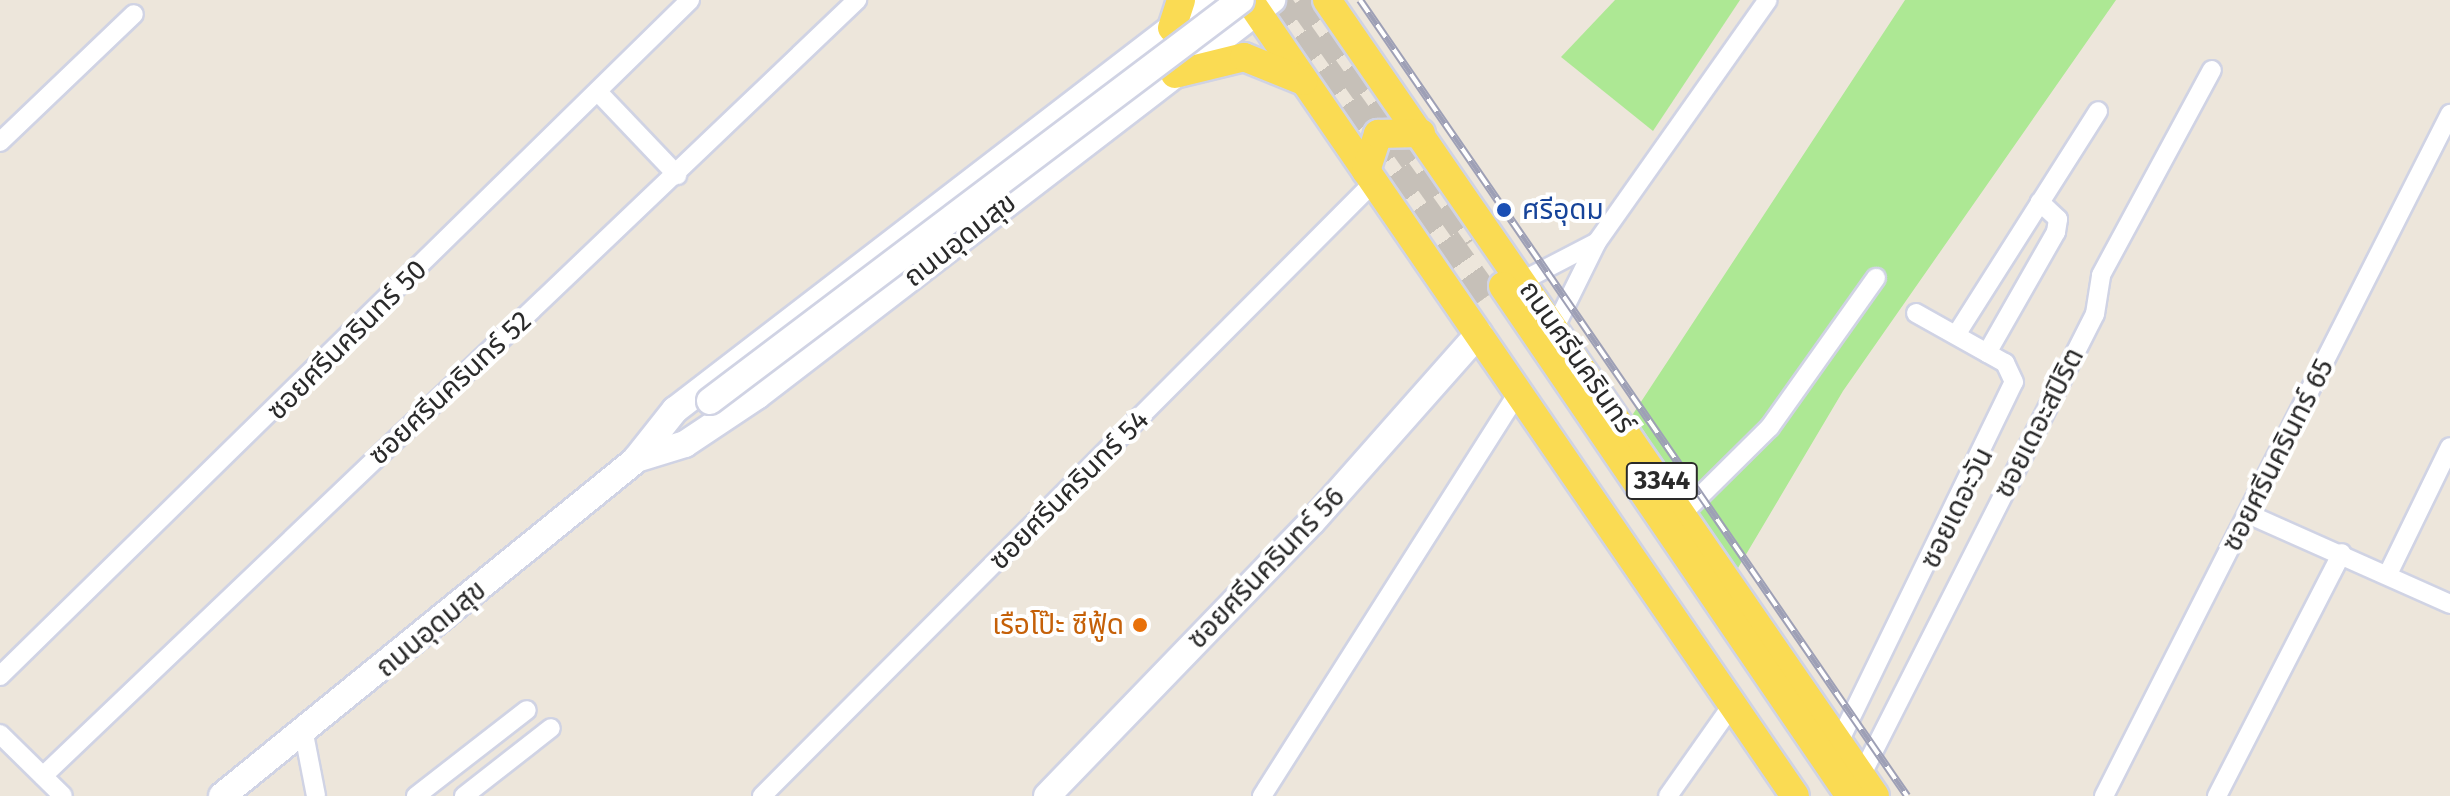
<!DOCTYPE html>
<html>
<head>
<meta charset="utf-8">
<style>
  body { margin:0 }
  #map { position:relative; width:2450px; height:796px; overflow:hidden; background:#ede6db; font-family:"Fira Sans","Noto Sans Thai",sans-serif }
  div>[style] { position:absolute }
  .green>* { inset:0; background:#ade894 }
  .primary-tunnel>* { height:28px; margin-top:-14px; transform-origin:0; background:repeating-linear-gradient(90deg,#c6c0b8 0 28px,transparent 0 42px) }
  .roads { filter:drop-shadow(2px 0 #d0d3e4) drop-shadow(-2px 0 #d0d3e4) drop-shadow(0 2px #d0d3e4) drop-shadow(0 -2px #d0d3e4) }
  .street>* { height:18px; margin:-9px; padding:0 9px; transform-origin:9px; border-radius:9px; background:#fff }
  .secondary>* { height:26px; margin:-13px; padding:0 13px; transform-origin:13px; border-radius:13px; background:#fff }
  .primary>* { height:28px; margin:-14px; padding:0 14px; transform-origin:14px; border-radius:14px; background:#fadb53 }
  .rail>* { height:8px; margin-top:-4px; transform-origin:0; background:repeating-linear-gradient(90deg,#fff 0 15px,#9ea0b6 0 30px); box-sizing:border-box; border-block:2px solid #9ea0b6 }
  .bridges { filter:drop-shadow(2px 0 #d0d3e4) drop-shadow(-2px 0 #d0d3e4) drop-shadow(0 2px #d0d3e4) drop-shadow(0 -2px #d0d3e4) }
  .secondary-bridge>* { height:26px; margin:-13px; padding:0 13px; transform-origin:13px; border-radius:13px; background:#fff }
  .dots>* { width:22px; height:22px; translate:-50% -50%; box-sizing:border-box; border:4px solid #fff; border-radius:50% }
  span { translate:-50% -50%; white-space:nowrap; text-align:center; line-height:1.15; -webkit-text-stroke:8px #fff; paint-order:stroke }
  .shield-label span { padding:2px 6px; background:#fff; border:2px solid; border-radius:6px; -webkit-text-stroke-width:0 }
  .shield-label { font-size:26px; color:#2a2a2a; font-weight:700 }
  .transit-label { font-size:28px; color:#164399 }
  .left { translate:0 -50%; text-align:left }
  .street-label { font-size:28px; color:#2a2a2a }
  .food-label { font-size:28px; color:#c56008 }
  .right { translate:-100% -50%; text-align:right }
</style>
</head>
<body>
<div id="map">
  <div class="green">
    <div style="clip-path:polygon(1615px 0,1740px 0,1653px 131px,1561px 57px)"></div>
    <div style="clip-path:polygon(1905px 0,2116px 0,1843px 391px,1735px 573px,1633px 414px)"></div>
  </div>
  <div class="primary-tunnel">
    <div style="left:1276px;top:0;width:364px;rotate:54.6deg"></div>
    <div style="left:1300px;top:0;width:296px;rotate:54.6deg"></div>
  </div>
  <div class="roads">
    <div class="street">
      <div style="left:598px;top:92px;width:115px;rotate:46.4deg"></div>
      <div style="left:0;top:142px;width:185px;rotate:-43.7deg"></div>
      <div style="left:1524px;top:280px;width:82px;rotate:-27.5deg"></div>
      <div style="left:1556px;top:325px;width:93px;rotate:-63.7deg"></div>
      <div style="left:1597px;top:242px;width:296px;rotate:-54.8deg"></div>
      <div style="left:1956px;top:335px;width:265px;rotate:-57.6deg"></div>
      <div style="left:1987px;top:353px;width:139px;rotate:-60.3deg"></div>
      <div style="left:2056px;top:232px;width:13px;rotate:-81deg"></div>
      <div style="left:2058px;top:219px;width:25px;rotate:-137deg"></div>
      <div style="left:1683px;top:513px;width:122px;rotate:-44.7deg"></div>
      <div style="left:1770px;top:427px;width:183px;rotate:-54.6deg"></div>
      <div style="left:2248px;top:514px;width:221px;rotate:24deg"></div>
      <div style="left:2388px;top:574px;width:141px;rotate:-64deg"></div>
      <div style="left:0;top:676px;width:966px;rotate:-44.41deg"></div>
      <div style="left:0;top:734px;width:88px;rotate:44.5deg"></div>
      <div style="left:304px;top:734px;width:63px;rotate:79deg"></div>
      <div style="left:1839px;top:742px;width:400px;rotate:-64.1deg"></div>
      <div style="left:2014px;top:382px;width:21px;rotate:-115deg"></div>
      <div style="left:2005px;top:363px;width:102px;rotate:-150.7deg"></div>
      <div style="left:43px;top:776px;width:1125px;rotate:-43.63deg"></div>
      <div style="left:1861px;top:776px;width:518px;rotate:-63.14deg"></div>
      <div style="left:2095px;top:314px;width:39px;rotate:-81deg"></div>
      <div style="left:2101px;top:275px;width:233px;rotate:-61.6deg"></div>
      <div style="left:416px;top:796px;width:140px;rotate:-37.8deg"></div>
      <div style="left:464px;top:796px;width:110px;rotate:-38deg"></div>
      <div style="left:762px;top:796px;width:867px;rotate:-45.09deg"></div>
      <div style="left:1262px;top:796px;width:480px;rotate:-57.6deg"></div>
      <div style="left:1668px;top:796px;width:113px;rotate:-54.8deg"></div>
      <div style="left:2104px;top:796px;width:765px;rotate:-63.1deg"></div>
      <div style="left:2217px;top:796px;width:273px;rotate:-62.8deg"></div>
    </div>
    <div class="secondary">
      <div style="left:636px;top:459px;width:51px;rotate:-17deg"></div>
      <div style="left:685px;top:444px;width:87px;rotate:-33.7deg"></div>
      <div style="left:757px;top:396px;width:650px;rotate:-37.56deg"></div>
      <div style="left:636px;top:459px;width:63px;rotate:-51.5deg"></div>
      <div style="left:675px;top:410px;width:672px;rotate:-37.57deg"></div>
      <div style="left:222px;top:796px;width:549px;rotate:-39.08deg"></div>
      <div style="left:1047px;top:796px;width:381px;rotate:-46deg"></div>
      <div style="left:1312px;top:522px;width:252px;rotate:-48.5deg"></div>
    </div>
    <div class="primary">
      <div style="left:1249px;top:0;width:965px;rotate:55.55deg"></div>
      <div style="left:1327px;top:0;width:966px;rotate:55.45deg"></div>
      <div style="left:1172px;top:28px;width:29px;rotate:-72deg"></div>
      <div style="left:1175px;top:74px;width:71px;rotate:-13.8deg"></div>
      <div style="left:1244px;top:57px;width:64px;rotate:22.1deg"></div>
      <div style="left:1366px;top:171px;width:39px;rotate:-72deg"></div>
      <div style="left:1378px;top:134px;width:43px;rotate:-1.3deg"></div>
      <div style="left:1503px;top:286px;width:617px;rotate:55.77deg"></div>
    </div>
  </div>
  <div class="rail">
    <div style="left:1360px;top:0;width:966px;rotate:55.5deg"></div>
  </div>
  <div class="bridges">
    <div class="secondary-bridge">
      <div style="left:710px;top:401px;width:665px;rotate:-37.06deg"></div>
    </div>
  </div>
  <div class="dots">
    <div style="left:1504px;top:210px;background:#1a4fb4"></div>
    <div style="left:1140px;top:625px;background:#e8710a"></div>
  </div>
  <div class="shield-label">
    <span style="left:1662px;top:481px">3344</span>
  </div>
  <div class="transit-label">
    <span class="left" style="left:1522px;top:210px">ศรีอุดม</span>
  </div>
  <div class="street-label">
    <span style="left:960px;top:240px;rotate:-38deg">ถนนอุดมสุข</span>
    <span style="left:347px;top:340px;rotate:-45deg">ซอยศรีนครินทร์ 50</span>
    <span style="left:1577px;top:357px;rotate:55deg">ถนนศรีนครินทร์</span>
    <span style="left:450px;top:388px;rotate:-43deg">ซอยศรีนครินทร์ 52</span>
    <span style="left:2039px;top:423px;rotate:-63deg">ซอยเดอะสปิริต</span>
    <span style="left:2278px;top:455px;rotate:-63deg">ซอยศรีนครินทร์ 65</span>
    <span style="left:1069px;top:490px;rotate:-45deg">ซอยศรีนครินทร์ 54</span>
    <span style="left:1957px;top:508px;rotate:-64deg">ซอยเดอะวัน</span>
    <span style="left:1266px;top:568px;rotate:-46deg">ซอยศรีนครินทร์ 56</span>
    <span style="left:431px;top:629px;rotate:-40deg">ถนนอุดมสุข</span>
  </div>
  <div class="food-label">
    <span class="right" style="left:1124px;top:625px">เรือโป๊ะ ซีฟู้ด</span>
  </div>
</div>
</body>
</html>
